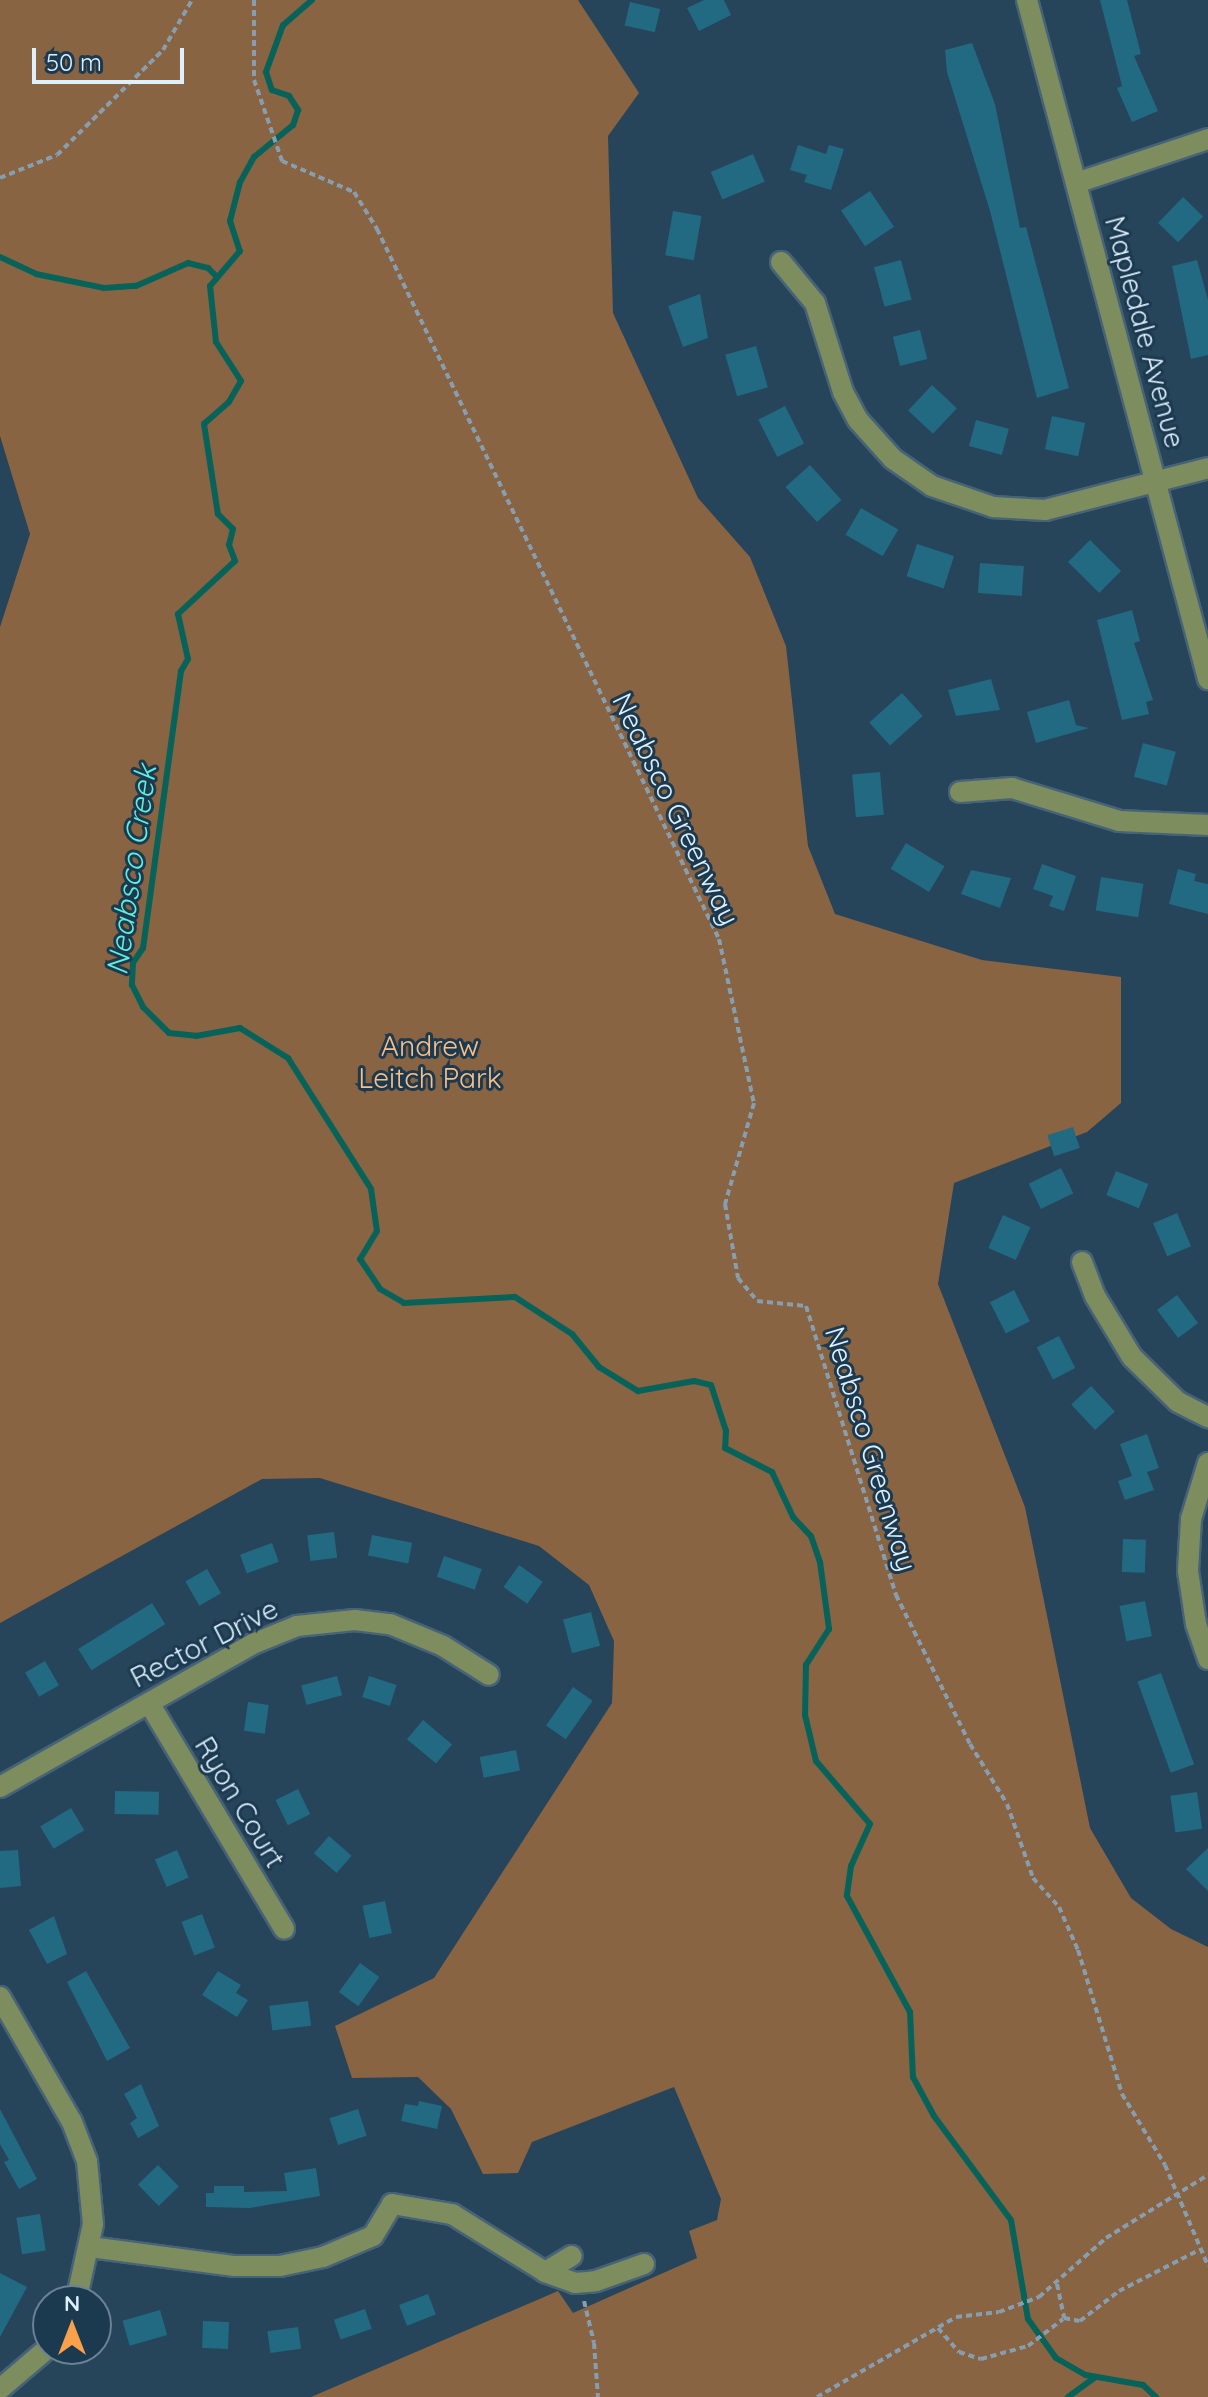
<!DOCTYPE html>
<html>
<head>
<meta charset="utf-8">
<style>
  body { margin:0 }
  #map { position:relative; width:1208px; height:2397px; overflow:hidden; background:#26445a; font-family:Quicksand,sans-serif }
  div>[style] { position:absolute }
  .green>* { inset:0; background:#886443 }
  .stream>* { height:6px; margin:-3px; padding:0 3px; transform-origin:3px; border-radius:3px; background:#076359 }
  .building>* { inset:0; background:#226a81; transform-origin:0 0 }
  .path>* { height:4px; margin-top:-2px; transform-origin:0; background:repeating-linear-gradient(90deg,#879eb0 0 6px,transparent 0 10px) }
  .roads { filter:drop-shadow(2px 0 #476377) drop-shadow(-2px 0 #476377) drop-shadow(0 2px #476377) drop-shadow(0 -2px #476377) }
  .minor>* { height:20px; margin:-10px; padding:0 10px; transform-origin:10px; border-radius:10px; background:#7e8d5d }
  span { translate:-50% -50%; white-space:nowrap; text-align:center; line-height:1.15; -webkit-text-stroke:6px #1b394f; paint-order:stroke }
  .street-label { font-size:28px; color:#deeffd }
  .park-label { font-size:28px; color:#fcbe85 }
  .water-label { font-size:30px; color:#5ef0dc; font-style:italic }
  .north { position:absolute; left:32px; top:2285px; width:80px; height:80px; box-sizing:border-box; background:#1b394f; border:2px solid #698295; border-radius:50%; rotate:0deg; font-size:22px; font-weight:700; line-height:32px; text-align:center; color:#deeffd }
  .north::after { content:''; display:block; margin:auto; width:28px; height:36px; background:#f8a14a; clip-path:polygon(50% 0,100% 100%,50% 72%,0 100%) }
  .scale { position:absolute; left:32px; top:48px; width:152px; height:36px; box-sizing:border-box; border:4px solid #deeffd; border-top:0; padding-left:10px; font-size:24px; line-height:28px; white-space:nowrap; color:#deeffd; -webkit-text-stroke:6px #1b394f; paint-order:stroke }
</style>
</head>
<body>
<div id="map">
  <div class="green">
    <div style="clip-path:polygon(0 0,578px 0,639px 93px,608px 136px,613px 313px,698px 498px,750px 557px,786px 646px,808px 846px,835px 914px,982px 960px,1121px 977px,1121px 1103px,1087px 1132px,954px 1183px,938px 1284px,1025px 1507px,1090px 1828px,1131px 1898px,1171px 1929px,1208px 1947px,1208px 2397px,311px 2397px,558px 2291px,573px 2313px,697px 2258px,689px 2231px,717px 2220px,721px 2199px,674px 2087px,532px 2142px,518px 2173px,483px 2174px,451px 2109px,418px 2077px,352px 2078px,335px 2026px,434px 1978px,612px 1703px,614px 1641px,589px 1585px,539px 1546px,320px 1478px,262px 1479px,0 1623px,0 627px,30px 534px,0 436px)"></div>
  </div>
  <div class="stream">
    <div style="left:312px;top:0;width:38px;rotate:139deg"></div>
    <div style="left:283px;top:25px;width:50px;rotate:109.9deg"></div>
    <div style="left:266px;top:72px;width:19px;rotate:72deg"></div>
    <div style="left:272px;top:90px;width:18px;rotate:19deg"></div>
    <div style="left:289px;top:96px;width:17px;rotate:57deg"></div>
    <div style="left:298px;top:110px;width:16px;rotate:108deg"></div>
    <div style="left:293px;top:125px;width:50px;rotate:140.6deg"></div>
    <div style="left:254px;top:157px;width:29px;rotate:119deg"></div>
    <div style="left:240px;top:182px;width:40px;rotate:104.4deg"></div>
    <div style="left:230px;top:221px;width:32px;rotate:72deg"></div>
    <div style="left:240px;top:251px;width:46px;rotate:130.6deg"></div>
    <div style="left:210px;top:286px;width:56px;rotate:83.9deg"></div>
    <div style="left:216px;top:342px;width:46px;rotate:57.3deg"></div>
    <div style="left:241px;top:381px;width:24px;rotate:120deg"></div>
    <div style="left:229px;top:402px;width:33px;rotate:139deg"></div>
    <div style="left:204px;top:424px;width:91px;rotate:81.2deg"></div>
    <div style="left:218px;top:514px;width:21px;rotate:45deg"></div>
    <div style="left:233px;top:529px;width:16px;rotate:104deg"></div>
    <div style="left:229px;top:545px;width:17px;rotate:69deg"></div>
    <div style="left:235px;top:561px;width:78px;rotate:137.1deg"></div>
    <div style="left:178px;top:614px;width:46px;rotate:77.5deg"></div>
    <div style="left:188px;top:659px;width:14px;rotate:120deg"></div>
    <div style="left:181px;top:671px;width:280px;rotate:97.8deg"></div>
    <div style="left:143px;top:948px;width:18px;rotate:124deg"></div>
    <div style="left:133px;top:963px;width:22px;rotate:93deg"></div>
    <div style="left:132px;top:985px;width:25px;rotate:63deg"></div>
    <div style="left:143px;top:1007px;width:37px;rotate:45deg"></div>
    <div style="left:169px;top:1033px;width:27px;rotate:6deg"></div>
    <div style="left:196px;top:1036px;width:45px;rotate:-10.3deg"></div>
    <div style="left:240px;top:1028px;width:57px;rotate:32deg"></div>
    <div style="left:288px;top:1058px;width:155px;rotate:57.6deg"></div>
    <div style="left:371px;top:1189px;width:42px;rotate:81.9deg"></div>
    <div style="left:377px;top:1231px;width:33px;rotate:121deg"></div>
    <div style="left:360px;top:1259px;width:36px;rotate:56deg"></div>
    <div style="left:380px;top:1289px;width:28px;rotate:30deg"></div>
    <div style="left:404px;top:1303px;width:111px;rotate:-3.1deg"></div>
    <div style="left:515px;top:1297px;width:68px;rotate:33deg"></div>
    <div style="left:572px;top:1334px;width:43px;rotate:50.7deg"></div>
    <div style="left:599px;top:1367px;width:46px;rotate:31.6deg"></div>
    <div style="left:638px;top:1391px;width:57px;rotate:-10.1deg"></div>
    <div style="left:694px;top:1381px;width:17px;rotate:13deg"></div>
    <div style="left:711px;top:1385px;width:48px;rotate:71.9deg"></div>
    <div style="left:726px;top:1431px;width:17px;rotate:93deg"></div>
    <div style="left:725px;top:1448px;width:53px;rotate:27.1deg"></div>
    <div style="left:772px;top:1472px;width:50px;rotate:65deg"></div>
    <div style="left:793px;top:1517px;width:26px;rotate:47deg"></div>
    <div style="left:811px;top:1536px;width:28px;rotate:71deg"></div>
    <div style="left:820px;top:1562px;width:68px;rotate:82.3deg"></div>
    <div style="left:829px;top:1629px;width:43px;rotate:122.6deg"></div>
    <div style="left:806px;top:1665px;width:50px;rotate:91.1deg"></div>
    <div style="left:805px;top:1715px;width:47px;rotate:76.6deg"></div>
    <div style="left:816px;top:1761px;width:83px;rotate:49.4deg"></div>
    <div style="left:870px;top:1824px;width:46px;rotate:114.3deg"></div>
    <div style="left:851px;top:1866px;width:30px;rotate:98deg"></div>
    <div style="left:847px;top:1896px;width:132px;rotate:61.5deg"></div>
    <div style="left:910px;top:2012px;width:65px;rotate:87.4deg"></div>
    <div style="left:913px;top:2077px;width:44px;rotate:61.7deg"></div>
    <div style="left:934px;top:2116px;width:129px;rotate:53.5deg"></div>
    <div style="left:1011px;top:2220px;width:100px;rotate:80.3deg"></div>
    <div style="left:1028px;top:2319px;width:48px;rotate:54.3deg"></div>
    <div style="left:1056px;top:2358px;width:34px;rotate:30deg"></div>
    <div style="left:1086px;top:2375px;width:58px;rotate:10deg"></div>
    <div style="left:1143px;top:2385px;width:18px;rotate:43deg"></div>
    <div style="left:0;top:257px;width:40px;rotate:25deg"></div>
    <div style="left:36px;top:274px;width:69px;rotate:11.6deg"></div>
    <div style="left:104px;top:288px;width:32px;rotate:-4deg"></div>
    <div style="left:136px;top:286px;width:57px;rotate:-23.9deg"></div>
    <div style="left:188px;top:263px;width:21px;rotate:14deg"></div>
    <div style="left:208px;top:268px;width:13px;rotate:45deg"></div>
    <div style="left:1068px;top:2397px;width:34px;rotate:-36deg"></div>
  </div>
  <div class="building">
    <div style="clip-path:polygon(704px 0,724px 0,731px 15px,699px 31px,687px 8px)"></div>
    <div style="clip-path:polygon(1100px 0,1127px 0,1141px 54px,1134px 56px,1158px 111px,1132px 122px,1117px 88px,1122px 86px)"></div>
    <div style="left:630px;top:2px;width:31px;height:24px;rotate:13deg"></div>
    <div style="clip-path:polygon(972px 43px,995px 104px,1020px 228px,1026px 227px,1069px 388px,1037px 398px,990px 211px,947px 72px,945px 50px)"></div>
    <div style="clip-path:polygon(798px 145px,826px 154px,829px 145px,844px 149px,831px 190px,804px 182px,807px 175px,790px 170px)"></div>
    <div style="left:753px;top:154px;width:30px;height:46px;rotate:67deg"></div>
    <div style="left:870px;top:191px;width:43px;height:35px;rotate:56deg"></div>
    <div style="left:1183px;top:197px;width:28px;height:36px;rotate:44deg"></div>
    <div style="left:673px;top:211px;width:29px;height:45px;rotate:10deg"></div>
    <div style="left:901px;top:260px;width:41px;height:28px;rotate:75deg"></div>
    <div style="clip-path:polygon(1197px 260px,1208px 300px,1208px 355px,1191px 359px,1172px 266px)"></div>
    <div style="clip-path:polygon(700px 294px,708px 338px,683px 347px,668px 306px)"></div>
    <div style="left:920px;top:330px;width:30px;height:28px;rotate:76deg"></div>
    <div style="left:756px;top:346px;width:43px;height:32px;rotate:74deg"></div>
    <div style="left:932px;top:385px;width:34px;height:35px;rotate:43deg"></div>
    <div style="left:785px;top:406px;width:42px;height:30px;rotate:63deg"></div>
    <div style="left:1052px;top:416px;width:34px;height:34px;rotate:12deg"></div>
    <div style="left:976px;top:420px;width:34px;height:27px;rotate:15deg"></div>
    <div style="left:810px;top:465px;width:47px;height:33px;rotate:48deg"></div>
    <div style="left:861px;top:508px;width:43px;height:31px;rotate:30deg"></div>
    <div style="left:1090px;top:540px;width:44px;height:31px;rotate:45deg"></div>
    <div style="left:917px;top:544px;width:39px;height:34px;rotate:18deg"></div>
    <div style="left:980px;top:563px;width:44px;height:30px;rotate:4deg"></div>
    <div style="clip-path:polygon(1132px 610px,1140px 641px,1134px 643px,1153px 700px,1146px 702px,1149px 714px,1122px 720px,1097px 620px)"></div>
    <div style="clip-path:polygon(991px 679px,1000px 710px,956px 716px,948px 690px)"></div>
    <div style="left:902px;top:693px;width:31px;height:44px;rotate:48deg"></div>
    <div style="clip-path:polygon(1069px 700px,1076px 725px,1089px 728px,1036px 743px,1027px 712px)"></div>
    <div style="left:1143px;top:743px;width:34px;height:35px;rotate:15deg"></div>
    <div style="left:880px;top:772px;width:43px;height:28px;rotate:85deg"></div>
    <div style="left:906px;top:843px;width:45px;height:30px;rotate:31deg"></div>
    <div style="clip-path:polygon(1042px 864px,1076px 876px,1064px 911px,1049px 906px,1053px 896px,1033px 889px)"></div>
    <div style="clip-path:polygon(1178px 869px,1196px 874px,1194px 881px,1208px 884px,1208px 914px,1169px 904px)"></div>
    <div style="clip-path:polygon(971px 870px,1011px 878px,1000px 908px,961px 894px)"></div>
    <div style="left:1101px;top:877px;width:43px;height:34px;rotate:9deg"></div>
    <div style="left:1073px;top:1127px;width:22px;height:27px;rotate:72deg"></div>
    <div style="left:1061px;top:1168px;width:28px;height:36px;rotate:64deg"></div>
    <div style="left:1116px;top:1171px;width:35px;height:26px;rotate:22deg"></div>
    <div style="left:1177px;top:1213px;width:36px;height:26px;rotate:67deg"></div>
    <div style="left:1003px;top:1215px;width:30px;height:36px;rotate:24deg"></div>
    <div style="left:1014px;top:1290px;width:35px;height:27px;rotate:63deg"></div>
    <div style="left:1177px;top:1295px;width:35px;height:25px;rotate:53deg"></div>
    <div style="left:1059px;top:1336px;width:36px;height:25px;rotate:63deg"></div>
    <div style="left:1091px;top:1386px;width:35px;height:27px;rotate:47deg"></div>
    <div style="clip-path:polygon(1147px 1434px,1159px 1468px,1147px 1472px,1154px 1490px,1125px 1500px,1118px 1481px,1132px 1476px,1120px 1444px)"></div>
    <div style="left:334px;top:1532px;width:26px;height:27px;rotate:83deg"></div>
    <div style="left:372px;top:1535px;width:41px;height:21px;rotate:11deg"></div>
    <div style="left:1123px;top:1539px;width:23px;height:33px;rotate:2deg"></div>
    <div style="left:272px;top:1543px;width:20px;height:34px;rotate:70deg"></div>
    <div style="left:444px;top:1556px;width:40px;height:22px;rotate:19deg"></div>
    <div style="left:519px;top:1565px;width:29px;height:27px;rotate:35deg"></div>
    <div style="left:207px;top:1569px;width:28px;height:25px;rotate:60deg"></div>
    <div style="left:1145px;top:1601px;width:36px;height:26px;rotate:79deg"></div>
    <div style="left:152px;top:1603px;width:25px;height:87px;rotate:58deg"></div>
    <div style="left:591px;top:1612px;width:35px;height:29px;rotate:75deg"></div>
    <div style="left:45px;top:1661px;width:28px;height:23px;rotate:60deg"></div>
    <div style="left:1161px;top:1673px;width:97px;height:25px;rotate:70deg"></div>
    <div style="left:337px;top:1676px;width:20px;height:37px;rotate:75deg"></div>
    <div style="left:369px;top:1676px;width:29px;height:22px;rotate:18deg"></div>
    <div style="left:573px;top:1687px;width:24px;height:47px;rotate:35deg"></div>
    <div style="left:248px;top:1702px;width:21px;height:29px;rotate:8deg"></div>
    <div style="left:423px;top:1720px;width:38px;height:25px;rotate:40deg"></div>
    <div style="left:516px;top:1750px;width:21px;height:37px;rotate:79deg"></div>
    <div style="left:298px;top:1789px;width:28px;height:25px;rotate:64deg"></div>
    <div style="left:115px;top:1791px;width:44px;height:23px;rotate:1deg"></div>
    <div style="left:1197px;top:1792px;width:37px;height:27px;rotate:82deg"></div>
    <div style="left:71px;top:1808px;width:26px;height:36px;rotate:59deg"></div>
    <div style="left:329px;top:1836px;width:30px;height:23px;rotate:41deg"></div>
    <div style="clip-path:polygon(1208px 1848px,1208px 1891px,1186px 1869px)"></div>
    <div style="clip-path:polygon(18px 1850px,21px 1886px,0 1888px,0 1851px)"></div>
    <div style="left:177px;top:1850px;width:30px;height:24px;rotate:67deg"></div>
    <div style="left:385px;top:1901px;width:33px;height:23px;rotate:78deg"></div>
    <div style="left:202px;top:1914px;width:36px;height:22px;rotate:69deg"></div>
    <div style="clip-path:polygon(54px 1916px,67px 1954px,47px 1964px,29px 1930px)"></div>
    <div style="left:360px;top:1963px;width:24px;height:36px;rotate:36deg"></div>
    <div style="clip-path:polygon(86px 1971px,130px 2048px,107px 2061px,67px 1982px)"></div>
    <div style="clip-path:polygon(218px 1971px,241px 1985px,236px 1993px,248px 2000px,237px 2017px,202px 1995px)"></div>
    <div style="left:308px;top:2001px;width:25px;height:39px;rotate:83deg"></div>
    <div style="clip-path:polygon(141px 2084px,159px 2126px,138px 2138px,130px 2123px,137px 2118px,124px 2094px)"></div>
    <div style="clip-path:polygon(419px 2101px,442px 2106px,437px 2129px,401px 2121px,405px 2104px,418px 2106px)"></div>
    <div style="clip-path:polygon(0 2109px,37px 2179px,19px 2189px,4px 2162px,9px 2160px,0 2144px)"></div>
    <div style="left:358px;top:2109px;width:28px;height:30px;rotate:72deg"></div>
    <div style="left:158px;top:2165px;width:30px;height:28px;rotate:46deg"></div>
    <div style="clip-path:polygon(316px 2168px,320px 2196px,250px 2208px,206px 2207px,206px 2193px,214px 2193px,214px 2186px,244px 2186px,244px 2192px,287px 2191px,284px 2173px)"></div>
    <div style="left:40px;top:2214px;width:37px;height:24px;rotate:81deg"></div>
    <div style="clip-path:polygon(0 2273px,27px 2287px,0 2337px)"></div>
    <div style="left:428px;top:2294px;width:22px;height:31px;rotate:69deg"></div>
    <div style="left:365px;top:2309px;width:21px;height:33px;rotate:71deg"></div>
    <div style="left:160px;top:2310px;width:26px;height:39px;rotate:74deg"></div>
    <div style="left:203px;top:2321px;width:26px;height:27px;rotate:2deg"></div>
    <div style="left:298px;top:2327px;width:22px;height:31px;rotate:82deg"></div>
  </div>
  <div class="path">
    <div style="left:254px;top:0;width:80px;rotate:90deg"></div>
    <div style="left:254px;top:80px;width:86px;rotate:70.9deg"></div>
    <div style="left:282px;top:161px;width:78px;rotate:23.3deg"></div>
    <div style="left:354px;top:192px;width:44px;rotate:58.1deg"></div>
    <div style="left:377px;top:229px;width:788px;rotate:64.28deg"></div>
    <div style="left:719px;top:939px;width:168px;rotate:78deg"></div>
    <div style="left:754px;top:1103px;width:105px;rotate:106deg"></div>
    <div style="left:725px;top:1204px;width:75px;rotate:80deg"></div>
    <div style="left:738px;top:1278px;width:30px;rotate:50deg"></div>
    <div style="left:757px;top:1301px;width:49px;rotate:5.8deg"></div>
    <div style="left:806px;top:1306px;width:303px;rotate:72.7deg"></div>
    <div style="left:896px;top:1595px;width:166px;rotate:63.6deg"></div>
    <div style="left:970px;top:1744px;width:70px;rotate:58.3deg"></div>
    <div style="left:1007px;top:1804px;width:78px;rotate:70.6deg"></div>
    <div style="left:1033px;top:1878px;width:39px;rotate:48deg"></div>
    <div style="left:1059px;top:1907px;width:47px;rotate:66.2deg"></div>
    <div style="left:1078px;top:1950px;width:151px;rotate:73deg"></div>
    <div style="left:1122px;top:2094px;width:83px;rotate:58.8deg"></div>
    <div style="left:1165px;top:2165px;width:110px;rotate:66.9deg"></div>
    <div style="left:0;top:178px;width:61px;rotate:-22deg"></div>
    <div style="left:57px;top:155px;width:149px;rotate:-44.7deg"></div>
    <div style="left:163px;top:50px;width:58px;rotate:-59.9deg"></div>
    <div style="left:1057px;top:2284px;width:35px;rotate:78deg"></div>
    <div style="left:1064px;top:2318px;width:16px;rotate:11deg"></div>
    <div style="left:1080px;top:2321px;width:49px;rotate:-37.6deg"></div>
    <div style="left:1119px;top:2291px;width:90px;rotate:-27.1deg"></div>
    <div style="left:584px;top:2301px;width:43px;rotate:76.6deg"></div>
    <div style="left:594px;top:2343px;width:54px;rotate:85.8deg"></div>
    <div style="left:938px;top:2328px;width:32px;rotate:49deg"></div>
    <div style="left:959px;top:2352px;width:23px;rotate:18deg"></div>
    <div style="left:981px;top:2359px;width:49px;rotate:-15.5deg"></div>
    <div style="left:1028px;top:2346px;width:44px;rotate:-37.6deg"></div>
    <div style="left:817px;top:2397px;width:160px;rotate:-29.9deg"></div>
    <div style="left:956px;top:2317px;width:43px;rotate:-6.6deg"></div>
    <div style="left:999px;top:2312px;width:43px;rotate:-20.6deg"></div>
    <div style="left:1039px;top:2297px;width:89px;rotate:-41.4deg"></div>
    <div style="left:1106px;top:2238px;width:120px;rotate:-31.7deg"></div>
  </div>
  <div class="roads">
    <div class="minor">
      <div style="left:1027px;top:0;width:703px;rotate:75.07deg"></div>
      <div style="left:1076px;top:183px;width:139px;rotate:-18.4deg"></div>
      <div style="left:781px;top:262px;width:53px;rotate:50.3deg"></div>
      <div style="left:815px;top:303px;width:93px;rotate:72.5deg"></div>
      <div style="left:843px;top:392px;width:32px;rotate:62deg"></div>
      <div style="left:858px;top:420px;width:52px;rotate:48.1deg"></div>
      <div style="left:893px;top:459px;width:47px;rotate:34.7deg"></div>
      <div style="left:932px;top:486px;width:65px;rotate:19deg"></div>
      <div style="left:993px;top:507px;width:52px;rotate:3.3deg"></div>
      <div style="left:1045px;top:510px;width:168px;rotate:-14.4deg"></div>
      <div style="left:960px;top:792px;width:52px;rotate:-4.4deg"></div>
      <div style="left:1012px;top:788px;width:112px;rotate:17.1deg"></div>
      <div style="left:1119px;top:821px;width:89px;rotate:2.6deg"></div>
      <div style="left:1082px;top:1262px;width:36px;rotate:69deg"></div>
      <div style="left:1095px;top:1296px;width:71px;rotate:58.8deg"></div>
      <div style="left:1132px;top:1357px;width:64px;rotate:44.4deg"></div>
      <div style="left:1178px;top:1402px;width:34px;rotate:27deg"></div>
      <div style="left:1208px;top:1463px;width:59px;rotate:106.9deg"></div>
      <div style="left:1191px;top:1519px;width:52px;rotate:93.3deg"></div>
      <div style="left:1188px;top:1571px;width:54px;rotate:81.4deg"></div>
      <div style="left:1196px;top:1624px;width:37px;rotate:71deg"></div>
      <div style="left:149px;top:1703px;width:263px;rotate:59.1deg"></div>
      <div style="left:0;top:1787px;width:293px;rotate:-29.5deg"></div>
      <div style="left:255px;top:1643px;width:45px;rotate:-22deg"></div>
      <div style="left:297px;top:1626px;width:58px;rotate:-5.9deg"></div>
      <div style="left:355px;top:1620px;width:35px;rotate:7deg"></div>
      <div style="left:390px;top:1624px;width:57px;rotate:22.5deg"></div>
      <div style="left:443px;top:1646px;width:54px;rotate:32.2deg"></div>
      <div style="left:0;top:1997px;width:144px;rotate:60.1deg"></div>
      <div style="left:72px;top:2122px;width:42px;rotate:69deg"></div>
      <div style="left:87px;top:2161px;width:63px;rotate:84.6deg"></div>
      <div style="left:93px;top:2224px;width:79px;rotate:102.4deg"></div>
      <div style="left:90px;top:2247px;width:146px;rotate:7.5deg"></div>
      <div style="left:235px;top:2266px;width:45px"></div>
      <div style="left:280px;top:2266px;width:44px;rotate:-11.8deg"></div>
      <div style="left:323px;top:2257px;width:54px;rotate:-22.8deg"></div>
      <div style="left:373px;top:2236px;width:37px;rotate:-59deg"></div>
      <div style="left:392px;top:2204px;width:61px;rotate:9.5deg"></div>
      <div style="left:452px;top:2214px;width:110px;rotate:31.9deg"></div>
      <div style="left:545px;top:2272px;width:32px;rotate:20deg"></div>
      <div style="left:575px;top:2283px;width:21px;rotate:-5deg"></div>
      <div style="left:596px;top:2281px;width:51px;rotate:-19.5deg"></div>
      <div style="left:545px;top:2272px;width:31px;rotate:-31deg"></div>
      <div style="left:0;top:2389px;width:63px;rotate:-40.5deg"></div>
    </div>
  </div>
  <div class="street-label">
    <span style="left:1145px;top:332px;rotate:75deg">Mapledale Avenue</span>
    <span style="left:676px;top:809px;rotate:64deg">Neabsco Greenway</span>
    <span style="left:871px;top:1449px;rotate:73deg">Neabsco Greenway</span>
    <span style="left:204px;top:1643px;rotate:-27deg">Rector Drive</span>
    <span style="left:240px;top:1802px;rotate:59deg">Ryon Court</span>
  </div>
  <div class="park-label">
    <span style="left:430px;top:1062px">Andrew<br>Leitch Park</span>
  </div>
  <div class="water-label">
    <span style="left:131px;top:870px;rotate:-82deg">Neabsco Creek</span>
  </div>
  <div class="north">N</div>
  <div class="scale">50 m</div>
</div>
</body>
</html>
